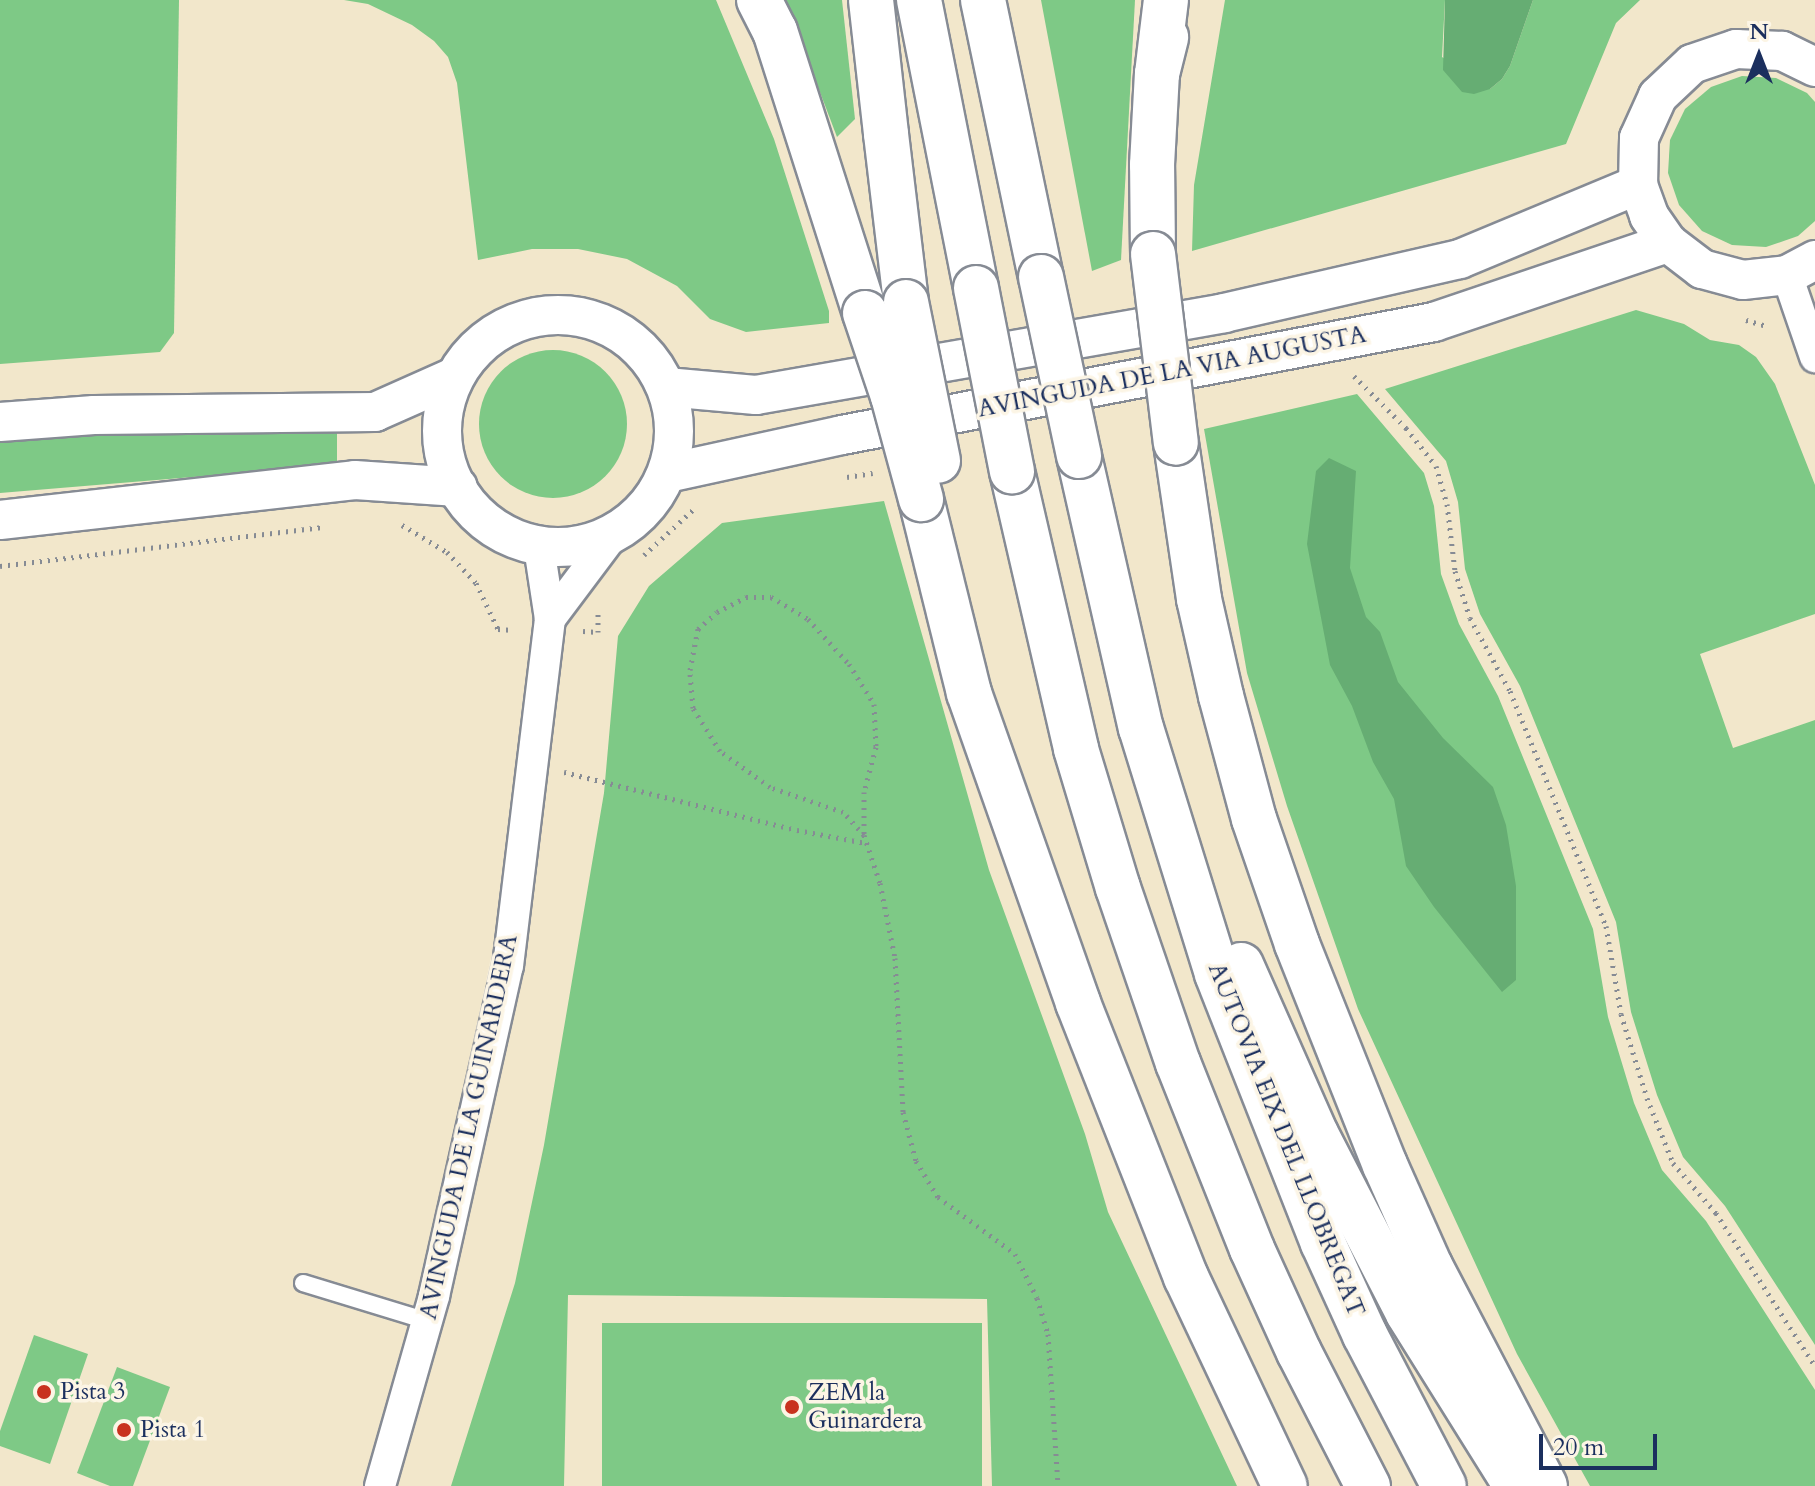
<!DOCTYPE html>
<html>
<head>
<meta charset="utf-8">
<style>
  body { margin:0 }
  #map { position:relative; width:1815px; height:1486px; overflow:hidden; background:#f2e7cb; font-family:Cardo,serif }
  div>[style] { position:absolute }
  .green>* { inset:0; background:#7ec986; transform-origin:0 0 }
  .round { border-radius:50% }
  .forest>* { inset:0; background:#66ad73 }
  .path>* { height:5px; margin-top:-2.5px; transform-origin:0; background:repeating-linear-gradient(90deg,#868b94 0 2px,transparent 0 8px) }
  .roads { filter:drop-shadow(2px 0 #868b94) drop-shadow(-2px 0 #868b94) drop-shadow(0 2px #868b94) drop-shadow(0 -2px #868b94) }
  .service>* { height:16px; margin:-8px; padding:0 8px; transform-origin:8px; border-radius:8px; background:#fff }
  .minor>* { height:30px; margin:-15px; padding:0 15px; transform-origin:15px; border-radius:15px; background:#fff }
  .tertiary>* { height:38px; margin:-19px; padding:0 19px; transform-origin:19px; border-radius:19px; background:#fff }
  .tertiary>.ring { margin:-19px; padding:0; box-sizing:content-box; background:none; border:38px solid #fff; border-radius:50% }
  .trunk>* { height:44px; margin:-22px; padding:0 22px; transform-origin:22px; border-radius:22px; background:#fff }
  .motorway>* { height:44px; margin:-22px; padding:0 22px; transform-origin:22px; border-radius:22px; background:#fff }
  .bridges { filter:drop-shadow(2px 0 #868b94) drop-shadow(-2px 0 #868b94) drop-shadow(0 2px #868b94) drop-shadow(0 -2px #868b94) }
  .trunk-bridge>* { height:44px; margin:-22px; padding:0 22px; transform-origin:22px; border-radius:22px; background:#fff }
  .motorway-bridge>* { height:44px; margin:-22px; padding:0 22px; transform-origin:22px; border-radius:22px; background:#fff }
  .dots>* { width:22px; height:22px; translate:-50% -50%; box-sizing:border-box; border:4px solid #fcf5e5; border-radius:50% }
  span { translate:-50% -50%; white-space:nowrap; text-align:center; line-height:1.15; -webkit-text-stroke:7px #fcf5e5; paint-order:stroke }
  .street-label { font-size:24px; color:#1b2f5e }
  .poi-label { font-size:24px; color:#1b2f5e }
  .left { translate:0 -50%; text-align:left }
  .north { position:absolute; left:1719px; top:16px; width:80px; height:80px; -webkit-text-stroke:6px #fcf5e5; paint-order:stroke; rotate:0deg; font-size:22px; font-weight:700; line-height:32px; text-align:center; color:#1b2f5e }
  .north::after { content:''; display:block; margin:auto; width:28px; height:36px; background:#1b2f5e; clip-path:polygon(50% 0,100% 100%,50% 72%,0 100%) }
  .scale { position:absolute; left:1539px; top:1434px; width:118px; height:36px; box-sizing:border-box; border:4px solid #1b2f5e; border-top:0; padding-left:10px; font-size:24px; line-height:28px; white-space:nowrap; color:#1b2f5e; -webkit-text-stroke:6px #fcf5e5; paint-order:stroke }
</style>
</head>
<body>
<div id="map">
  <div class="green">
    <div style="clip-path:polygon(0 0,179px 0,174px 333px,160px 352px,0 364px)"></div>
    <div style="clip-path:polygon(344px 0,716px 0,774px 139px,829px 311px,829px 323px,746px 332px,710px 319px,677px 286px,627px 259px,578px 249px,532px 249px,478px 260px,457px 83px,448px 57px,434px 41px,412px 25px,368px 4px)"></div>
    <div style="clip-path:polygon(785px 0,842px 0,855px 119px,837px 137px)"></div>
    <div style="clip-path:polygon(1041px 0,1135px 0,1121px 260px,1092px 271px)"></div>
    <div style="clip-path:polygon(1225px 0,1445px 0,1442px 57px,1490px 89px,1502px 79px,1510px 66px,1533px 0,1640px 0,1616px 23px,1566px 144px,1192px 251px,1194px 185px)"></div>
    <div style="clip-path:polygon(1742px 76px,1776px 78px,1807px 93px,1815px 102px,1815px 221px,1798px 236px,1766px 247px,1732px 245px,1702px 231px,1679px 205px,1668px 173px,1670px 140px,1685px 109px,1711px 87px)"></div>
    <div style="clip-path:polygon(1636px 310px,1684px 324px,1710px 340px,1739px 345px,1756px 357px,1775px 384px,1815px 485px,1815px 614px,1700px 654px,1733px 748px,1815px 720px,1815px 1345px,1725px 1206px,1683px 1157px,1657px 1095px,1631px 1012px,1616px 922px,1520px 686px,1480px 614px,1465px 569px,1458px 502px,1446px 461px,1385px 389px)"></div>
    <div class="round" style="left:479px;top:350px;width:148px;height:148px"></div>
    <div style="clip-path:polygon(1357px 394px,1424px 473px,1434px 506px,1441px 574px,1459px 624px,1498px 696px,1593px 929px,1608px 1017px,1634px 1103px,1662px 1170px,1706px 1221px,1815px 1390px,1815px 1486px,1590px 1486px,1517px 1354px,1358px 1009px,1287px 806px,1247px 673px,1204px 429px)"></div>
    <div style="clip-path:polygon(337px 431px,337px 465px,0 493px,0 437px)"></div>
    <div style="clip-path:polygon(884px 501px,989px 870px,1085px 1134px,1108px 1212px,1237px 1486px,992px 1486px,987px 1299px,568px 1295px,564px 1486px,451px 1486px,515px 1283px,544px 1145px,604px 793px,618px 636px,649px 586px,722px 523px)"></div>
    <div style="left:982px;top:1323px;width:163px;height:380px;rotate:90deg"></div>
    <div style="clip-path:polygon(34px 1335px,88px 1354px,50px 1464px,0 1446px,0 1431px)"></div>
    <div style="clip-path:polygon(117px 1367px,170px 1387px,133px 1486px,110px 1486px,77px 1473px)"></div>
  </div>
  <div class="forest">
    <div style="clip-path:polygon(1445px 0,1533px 0,1510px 66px,1502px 79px,1490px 89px,1474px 94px,1462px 92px,1443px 70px)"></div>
    <div style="clip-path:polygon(1329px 458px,1356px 471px,1350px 568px,1366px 617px,1380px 632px,1398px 682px,1443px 738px,1493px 787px,1506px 825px,1516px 886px,1516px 980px,1502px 992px,1434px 907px,1406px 866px,1394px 799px,1373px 762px,1352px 706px,1330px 665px,1307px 544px,1316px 471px)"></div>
  </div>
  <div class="path">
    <div style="left:1746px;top:320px;width:22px;rotate:16deg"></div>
    <div style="left:1354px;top:376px;width:74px;rotate:45deg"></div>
    <div style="left:1406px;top:428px;width:48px;rotate:51.7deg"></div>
    <div style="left:1436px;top:466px;width:40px;rotate:74deg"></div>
    <div style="left:1447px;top:504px;width:67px;rotate:83.2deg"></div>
    <div style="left:1455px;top:571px;width:49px;rotate:72.3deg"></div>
    <div style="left:1470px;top:618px;width:83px;rotate:61.3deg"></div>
    <div style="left:1510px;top:691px;width:254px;rotate:67.8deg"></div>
    <div style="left:1606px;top:926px;width:89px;rotate:80.3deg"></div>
    <div style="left:1621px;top:1014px;width:88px;rotate:72.8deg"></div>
    <div style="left:1647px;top:1098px;width:70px;rotate:68.2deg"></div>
    <div style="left:1673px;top:1163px;width:66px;rotate:49.3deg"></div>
    <div style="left:1716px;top:1213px;width:182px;rotate:57.1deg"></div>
    <div style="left:847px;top:477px;width:26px;rotate:-9deg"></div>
    <div style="left:402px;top:525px;width:52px;rotate:31deg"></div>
    <div style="left:447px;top:552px;width:42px;rotate:46.9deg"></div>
    <div style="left:476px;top:583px;width:51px;rotate:64.4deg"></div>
    <div style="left:498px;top:629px;width:15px;rotate:4deg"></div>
    <div style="left:644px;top:555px;width:69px;rotate:-42.7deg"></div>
    <div style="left:0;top:566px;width:323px;rotate:-6.9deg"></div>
    <div style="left:583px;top:631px;width:15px;rotate:4deg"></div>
    <div style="left:598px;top:632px;width:19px;rotate:-90deg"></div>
    <div style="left:564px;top:772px;width:240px;rotate:14deg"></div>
    <div style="left:797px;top:830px;width:70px;rotate:10.7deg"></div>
    <div style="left:864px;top:835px;width:31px;rotate:-132deg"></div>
    <div style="left:843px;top:812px;width:77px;rotate:-161.1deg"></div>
    <div style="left:770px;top:787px;width:62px;rotate:-144.2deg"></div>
    <div style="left:720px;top:751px;width:51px;rotate:-122.1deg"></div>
    <div style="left:693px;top:708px;width:38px;rotate:-95deg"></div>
    <div style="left:690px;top:670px;width:42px;rotate:-79deg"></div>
    <div style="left:698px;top:629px;width:25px;rotate:-42deg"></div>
    <div style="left:717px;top:612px;width:33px;rotate:-27deg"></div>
    <div style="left:746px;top:597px;width:25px"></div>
    <div style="left:771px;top:597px;width:43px;rotate:30.7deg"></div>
    <div style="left:808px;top:619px;width:61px;rotate:47.7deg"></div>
    <div style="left:849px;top:664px;width:47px;rotate:58deg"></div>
    <div style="left:874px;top:704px;width:43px;rotate:87.3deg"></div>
    <div style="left:876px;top:747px;width:47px;rotate:104.9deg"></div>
    <div style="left:864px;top:792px;width:43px;rotate:90deg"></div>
    <div style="left:864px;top:835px;width:51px;rotate:71.6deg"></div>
    <div style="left:880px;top:883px;width:76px;rotate:78.7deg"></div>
    <div style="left:895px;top:958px;width:154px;rotate:87deg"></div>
    <div style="left:903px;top:1112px;width:51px;rotate:75.1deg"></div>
    <div style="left:916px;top:1161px;width:42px;rotate:58.6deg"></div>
    <div style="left:938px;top:1197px;width:96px;rotate:36.5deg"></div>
    <div style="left:1015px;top:1254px;width:49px;rotate:63.4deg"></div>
    <div style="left:1037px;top:1298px;width:38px;rotate:73deg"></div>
    <div style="left:1048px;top:1334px;width:152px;rotate:86.2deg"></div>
  </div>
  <div class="roads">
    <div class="service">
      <div style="left:303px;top:1283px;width:130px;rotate:17deg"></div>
    </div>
    <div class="minor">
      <div style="left:1787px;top:275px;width:87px;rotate:71.1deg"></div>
      <div style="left:550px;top:619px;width:105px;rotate:-53.1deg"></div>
      <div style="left:380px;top:1486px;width:198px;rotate:-74.1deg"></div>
      <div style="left:434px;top:1296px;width:338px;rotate:-77.4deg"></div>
      <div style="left:508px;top:966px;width:350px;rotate:-83.1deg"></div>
      <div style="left:550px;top:619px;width:73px;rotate:-98.7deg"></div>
    </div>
    <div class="tertiary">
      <div style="left:1815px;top:67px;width:37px;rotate:-154deg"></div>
      <div style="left:1782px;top:51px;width:46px;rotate:-177.5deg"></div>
      <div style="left:1736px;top:49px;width:46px;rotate:161.2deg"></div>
      <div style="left:1692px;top:64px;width:47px;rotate:136.7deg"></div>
      <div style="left:1658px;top:96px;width:46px;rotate:114.3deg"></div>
      <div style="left:1639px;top:138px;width:47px;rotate:91.2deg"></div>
      <div style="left:1638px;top:185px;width:33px;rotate:70deg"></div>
      <div style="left:1649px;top:216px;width:33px;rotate:55deg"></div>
      <div style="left:1668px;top:243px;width:43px;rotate:37.4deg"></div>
      <div style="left:1702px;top:269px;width:42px;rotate:15deg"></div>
      <div style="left:1743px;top:280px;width:44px;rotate:-6.5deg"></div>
      <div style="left:1787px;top:275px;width:32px;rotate:-28deg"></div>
      <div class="ring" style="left:442px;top:315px;width:194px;height:194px"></div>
      <div style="left:666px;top:387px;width:90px;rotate:5.1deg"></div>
      <div style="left:756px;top:395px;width:475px;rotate:-9.9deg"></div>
      <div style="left:1224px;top:313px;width:242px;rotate:-12.9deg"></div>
      <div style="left:1460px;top:259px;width:193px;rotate:-22.6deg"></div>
      <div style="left:0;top:422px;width:94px;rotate:-4.3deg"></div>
      <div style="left:94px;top:415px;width:281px;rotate:-0.6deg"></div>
      <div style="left:375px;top:412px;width:86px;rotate:-23.9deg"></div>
      <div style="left:668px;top:473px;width:178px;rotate:-12.3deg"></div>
      <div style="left:842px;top:435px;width:603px;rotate:-10.81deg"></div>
      <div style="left:1434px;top:322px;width:247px;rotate:-18.7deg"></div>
      <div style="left:0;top:520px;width:357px;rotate:-6.4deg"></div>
      <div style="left:355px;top:480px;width:103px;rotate:3.9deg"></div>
    </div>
    <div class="trunk">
      <div style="left:759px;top:0;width:35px;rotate:63deg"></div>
      <div style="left:775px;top:31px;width:296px;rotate:72.3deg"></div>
      <div style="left:886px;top:134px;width:169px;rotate:83.2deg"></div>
      <div style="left:1153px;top:254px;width:89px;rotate:-90.6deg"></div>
      <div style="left:1152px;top:165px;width:91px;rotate:-86.9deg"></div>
      <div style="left:1157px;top:74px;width:38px;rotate:-76deg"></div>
      <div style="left:1176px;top:443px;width:158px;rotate:81.6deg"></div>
      <div style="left:1199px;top:599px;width:99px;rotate:77.2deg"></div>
      <div style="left:1221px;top:696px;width:127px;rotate:75deg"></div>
      <div style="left:1254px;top:819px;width:132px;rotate:71deg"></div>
      <div style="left:1297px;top:944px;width:238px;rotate:68.3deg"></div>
      <div style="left:1385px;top:1165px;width:111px;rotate:66deg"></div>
      <div style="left:1430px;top:1266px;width:248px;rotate:62.4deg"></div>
      <div style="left:921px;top:499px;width:200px;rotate:76.1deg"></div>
      <div style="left:969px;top:693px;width:329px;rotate:70.6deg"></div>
      <div style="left:1078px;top:1003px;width:295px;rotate:68.5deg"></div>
      <div style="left:1186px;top:1277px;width:231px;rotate:64.7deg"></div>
      <div style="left:1408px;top:1313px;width:198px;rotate:58deg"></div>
    </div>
    <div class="motorway">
      <div style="left:871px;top:0;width:135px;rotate:83.6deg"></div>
      <div style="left:919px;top:0;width:294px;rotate:78.8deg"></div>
      <div style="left:983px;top:0;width:283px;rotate:78.2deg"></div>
      <div style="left:1157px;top:74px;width:75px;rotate:-83.1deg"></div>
      <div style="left:1079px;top:456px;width:279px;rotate:77.2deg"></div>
      <div style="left:1141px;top:728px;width:257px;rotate:72.8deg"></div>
      <div style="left:1217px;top:974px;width:289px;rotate:68.5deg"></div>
      <div style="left:1323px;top:1243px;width:101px;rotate:65.5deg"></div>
      <div style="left:1365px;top:1335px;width:170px;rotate:62.4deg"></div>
      <div style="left:1012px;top:471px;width:285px;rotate:77deg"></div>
      <div style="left:1076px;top:749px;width:145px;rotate:73.2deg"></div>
      <div style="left:1118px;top:888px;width:185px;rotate:71.1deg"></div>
      <div style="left:1178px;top:1063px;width:200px;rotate:68.3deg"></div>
      <div style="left:1252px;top:1249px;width:113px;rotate:65.5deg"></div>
      <div style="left:1299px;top:1352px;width:151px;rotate:62.8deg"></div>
      <div style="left:1241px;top:965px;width:185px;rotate:66.1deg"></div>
      <div style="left:1316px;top:1134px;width:201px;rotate:62.8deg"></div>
    </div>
  </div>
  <div class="bridges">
    <div class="trunk-bridge">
      <div style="left:1153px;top:254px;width:190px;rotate:83.1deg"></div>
      <div style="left:906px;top:302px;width:162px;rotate:78.6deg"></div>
      <div style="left:865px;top:313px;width:88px;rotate:71.4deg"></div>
      <div style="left:893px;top:396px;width:107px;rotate:74.8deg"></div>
    </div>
    <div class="motorway-bridge">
      <div style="left:1041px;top:277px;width:183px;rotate:78deg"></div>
      <div style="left:976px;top:288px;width:187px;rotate:78.9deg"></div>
    </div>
  </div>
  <div class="dots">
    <div style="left:44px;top:1392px;background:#c8321e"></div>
    <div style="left:792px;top:1407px;background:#c8321e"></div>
    <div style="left:124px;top:1430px;background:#c8321e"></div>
  </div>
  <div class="street-label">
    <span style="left:1172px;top:372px;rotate:-11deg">AVINGUDA DE LA VIA AUGUSTA</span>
    <span style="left:469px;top:1127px;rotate:-78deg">AVINGUDA DE LA GUINARDERA</span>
    <span style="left:1286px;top:1140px;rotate:68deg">AUTOVIA EIX DEL LLOBREGAT</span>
  </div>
  <div class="poi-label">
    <span class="left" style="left:60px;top:1392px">Pista 3</span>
    <span class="left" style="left:808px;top:1407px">ZEM la<br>Guinardera</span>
    <span class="left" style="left:140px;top:1430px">Pista 1</span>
  </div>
  <div class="north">N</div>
  <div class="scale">20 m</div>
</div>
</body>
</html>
